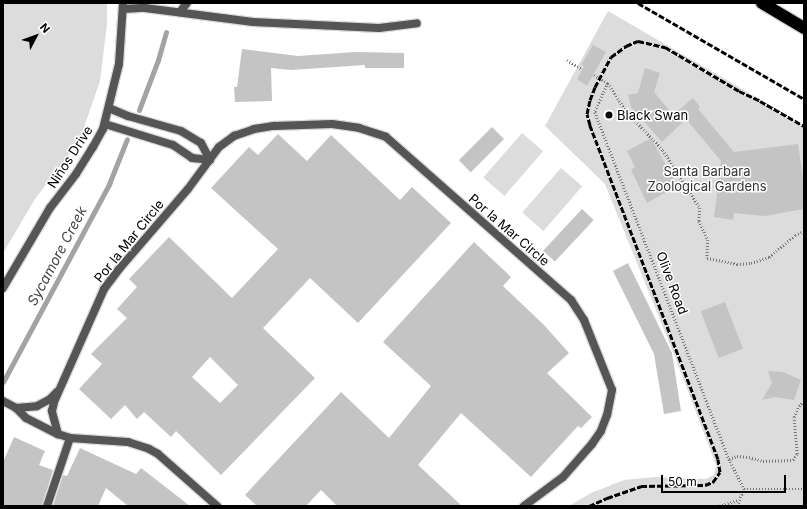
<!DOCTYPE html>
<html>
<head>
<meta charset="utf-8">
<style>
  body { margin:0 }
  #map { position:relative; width:807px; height:509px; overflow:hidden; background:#fff; font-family:Inter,sans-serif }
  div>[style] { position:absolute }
  .green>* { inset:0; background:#dcdcdc; transform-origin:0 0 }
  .stream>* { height:5px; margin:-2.5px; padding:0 2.5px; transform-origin:2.5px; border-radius:2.5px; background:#a3a3a3 }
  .building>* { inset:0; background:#c4c4c4; transform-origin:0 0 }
  .path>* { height:2.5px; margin-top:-1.25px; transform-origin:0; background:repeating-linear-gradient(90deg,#777 0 1px,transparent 0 3px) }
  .roads { filter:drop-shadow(1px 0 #dbdbdb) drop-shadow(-1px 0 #dbdbdb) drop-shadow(0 1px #dbdbdb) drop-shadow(0 -1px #dbdbdb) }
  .service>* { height:8px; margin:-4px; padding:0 4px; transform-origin:4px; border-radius:4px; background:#555 }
  .minor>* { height:8px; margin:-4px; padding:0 4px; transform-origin:4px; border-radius:4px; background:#555 }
  .motorway>* { height:12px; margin:-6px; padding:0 6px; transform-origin:6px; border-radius:6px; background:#000 }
  .rail>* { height:3px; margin-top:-1.5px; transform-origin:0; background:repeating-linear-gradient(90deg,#000 0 6px,transparent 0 8px) }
  .dots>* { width:11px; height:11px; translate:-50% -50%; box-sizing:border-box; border:2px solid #fff; border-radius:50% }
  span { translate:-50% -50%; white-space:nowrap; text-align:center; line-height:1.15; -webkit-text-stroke:3px #fff; paint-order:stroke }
  .poi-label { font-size:13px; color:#000 }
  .left { translate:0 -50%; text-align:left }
  .street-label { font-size:13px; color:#000 }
  .park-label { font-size:13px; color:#333 }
  .water-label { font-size:14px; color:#444; font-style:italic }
  .frame { position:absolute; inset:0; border:4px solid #000; pointer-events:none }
  .north { position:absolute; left:16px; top:16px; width:40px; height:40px; -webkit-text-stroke:3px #fff; paint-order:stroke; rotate:49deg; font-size:11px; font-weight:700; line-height:16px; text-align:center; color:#000 }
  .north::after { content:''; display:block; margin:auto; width:14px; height:18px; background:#000; clip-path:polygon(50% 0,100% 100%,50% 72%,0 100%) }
  .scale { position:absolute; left:661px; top:475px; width:125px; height:18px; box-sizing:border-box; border:2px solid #000; border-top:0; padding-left:5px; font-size:12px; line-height:14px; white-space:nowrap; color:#000; -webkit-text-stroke:3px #fff; paint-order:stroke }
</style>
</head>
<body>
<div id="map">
  <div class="green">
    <div style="clip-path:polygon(3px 3px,107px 3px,107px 24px,100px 81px,82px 133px,69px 154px,35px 199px,3px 253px)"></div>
    <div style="clip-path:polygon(608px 11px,804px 125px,804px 506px,569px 506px,591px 493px,624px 480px,655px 477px,706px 479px,714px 475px,716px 465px,675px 357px,605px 184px,545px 126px)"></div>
    <div style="left:522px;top:133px;width:28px;height:59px;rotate:41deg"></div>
    <div style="left:561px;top:168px;width:28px;height:59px;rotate:41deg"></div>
  </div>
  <div class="stream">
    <div style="left:139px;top:110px;width:53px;rotate:-69.2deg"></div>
    <div style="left:158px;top:60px;width:29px;rotate:-74deg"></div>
    <div style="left:3px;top:382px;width:225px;rotate:-61.8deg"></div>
    <div style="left:109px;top:184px;width:48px;rotate:-68.2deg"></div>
  </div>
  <div class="building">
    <div style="clip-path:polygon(593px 45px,606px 52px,587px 86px,577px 79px,584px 66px,581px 65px)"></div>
    <div style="clip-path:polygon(242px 49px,298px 56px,356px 52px,404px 53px,404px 68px,365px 68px,365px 65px,291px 70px,271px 68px,272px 101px,235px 102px,234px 87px,237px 87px)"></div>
    <div style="clip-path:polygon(645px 68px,660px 73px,654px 92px,673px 115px,693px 98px,700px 107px,698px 109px,734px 152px,798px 144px,804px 185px,804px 209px,764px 216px,734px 213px,733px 220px,714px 217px,721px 161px,686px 119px,662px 142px,631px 107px,628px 95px,638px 93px)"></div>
    <div style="left:492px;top:127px;width:17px;height:47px;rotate:45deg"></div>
    <div style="clip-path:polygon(evenodd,278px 134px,307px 161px,331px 135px,400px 200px,412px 187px,451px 223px,358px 323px,310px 278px,263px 328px,315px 378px,221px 475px,176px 431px,171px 437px,144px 412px,137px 419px,125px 405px,111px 419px,79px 389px,102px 364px,91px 354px,127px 318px,117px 309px,137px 287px,129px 279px,169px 237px,232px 298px,278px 249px,211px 188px,249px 147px,258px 155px,278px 134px,210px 357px,238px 385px,220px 403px,192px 377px,210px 357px)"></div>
    <div style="clip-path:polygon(651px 138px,677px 186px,647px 203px,631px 170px,635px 167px,627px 151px)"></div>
    <div style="left:582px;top:209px;width:16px;height:57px;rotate:43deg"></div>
    <div style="clip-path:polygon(474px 242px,511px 277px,503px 286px,544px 325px,569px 353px,547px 373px,592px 417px,581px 428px,578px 426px,531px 477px,461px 413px,418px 465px,462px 506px,337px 506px,321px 490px,306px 506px,257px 506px,245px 495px,341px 392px,389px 438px,431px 386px,383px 342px)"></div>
    <div style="clip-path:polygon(628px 263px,672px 353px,681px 411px,664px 414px,654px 354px,613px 271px)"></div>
    <div style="left:725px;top:302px;width:50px;height:26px;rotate:69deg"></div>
    <div style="clip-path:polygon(768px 371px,783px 372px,801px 380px,794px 400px,775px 397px,762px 400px,772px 383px)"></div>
    <div style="clip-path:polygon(14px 437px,45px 451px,39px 465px,53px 470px,42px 506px,3px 506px,3px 462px)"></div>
    <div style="clip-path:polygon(80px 448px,136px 474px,141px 468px,190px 506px,128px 506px,106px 488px,98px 506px,53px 506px,63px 475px,67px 476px)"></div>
  </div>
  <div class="path">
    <div style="left:567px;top:60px;width:17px;rotate:31deg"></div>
    <div style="left:594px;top:75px;width:16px;rotate:30deg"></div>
    <div style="left:608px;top:83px;width:35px;rotate:57deg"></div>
    <div style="left:627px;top:112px;width:52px;rotate:46.5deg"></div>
    <div style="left:663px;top:150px;width:69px;rotate:57.5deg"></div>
    <div style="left:700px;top:208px;width:13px;rotate:94deg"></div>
    <div style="left:699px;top:221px;width:21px;rotate:65deg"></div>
    <div style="left:708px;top:240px;width:18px;rotate:93deg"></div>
    <div style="left:707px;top:258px;width:31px;rotate:11deg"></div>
    <div style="left:737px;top:264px;width:14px;rotate:-4deg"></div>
    <div style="left:751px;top:263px;width:19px;rotate:-18deg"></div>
    <div style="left:769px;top:257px;width:34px;rotate:-40deg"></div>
    <div style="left:795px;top:235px;width:10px;rotate:-24deg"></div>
    <div style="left:608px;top:83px;width:32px;rotate:114deg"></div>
    <div style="left:595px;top:112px;width:372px;rotate:68.9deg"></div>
    <div style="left:729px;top:459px;width:34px;rotate:63deg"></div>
    <div style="left:729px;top:459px;width:9px;rotate:-21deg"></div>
    <div style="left:737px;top:456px;width:12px;rotate:5deg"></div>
    <div style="left:749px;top:457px;width:15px;rotate:16deg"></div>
    <div style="left:763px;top:461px;width:30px;rotate:-2deg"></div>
    <div style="left:793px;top:460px;width:7px;rotate:-56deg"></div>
    <div style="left:797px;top:454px;width:37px;rotate:-95deg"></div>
    <div style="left:794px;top:417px;width:12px;rotate:-66deg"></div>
    <div style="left:799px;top:406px;width:7px;rotate:-45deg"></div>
    <div style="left:744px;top:489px;width:60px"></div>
    <div style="left:719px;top:506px;width:21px;rotate:-17deg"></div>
    <div style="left:737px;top:506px;width:18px;rotate:-68deg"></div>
  </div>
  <div class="roads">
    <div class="service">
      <div style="left:123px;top:9px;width:22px;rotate:-3deg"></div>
      <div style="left:145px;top:8px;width:109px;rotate:7.4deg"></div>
      <div style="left:253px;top:22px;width:126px;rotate:2.7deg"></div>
      <div style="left:379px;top:28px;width:38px;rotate:-7deg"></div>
      <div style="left:180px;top:12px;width:11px;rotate:-52deg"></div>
    </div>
    <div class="minor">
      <div style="left:109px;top:108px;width:21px;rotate:23deg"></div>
      <div style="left:128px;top:116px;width:55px;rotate:15.8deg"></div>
      <div style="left:181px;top:131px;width:23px;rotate:31deg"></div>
      <div style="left:201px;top:143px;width:19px;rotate:62deg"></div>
      <div style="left:105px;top:124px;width:71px;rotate:17.2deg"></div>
      <div style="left:173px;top:145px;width:23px;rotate:34deg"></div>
      <div style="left:192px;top:158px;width:18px;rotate:6deg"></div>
      <div style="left:3px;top:288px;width:93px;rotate:-59.6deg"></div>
      <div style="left:50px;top:208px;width:43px;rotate:-52.6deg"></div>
      <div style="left:76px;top:174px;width:32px;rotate:-58deg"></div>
      <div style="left:93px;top:147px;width:21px;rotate:-61deg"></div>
      <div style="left:103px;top:129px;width:67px;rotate:-76.2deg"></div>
      <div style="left:119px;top:64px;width:61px;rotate:-86.2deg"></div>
      <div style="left:3px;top:401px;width:15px;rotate:28deg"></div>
      <div style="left:16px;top:408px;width:14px;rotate:45deg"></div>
      <div style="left:26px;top:418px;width:36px;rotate:27deg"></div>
      <div style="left:58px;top:434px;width:13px;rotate:18deg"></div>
      <div style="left:70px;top:438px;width:58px;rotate:3.9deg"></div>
      <div style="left:128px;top:442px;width:22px;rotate:18deg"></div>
      <div style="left:149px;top:449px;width:10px;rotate:29deg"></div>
      <div style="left:158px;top:454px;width:79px;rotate:41.4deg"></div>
      <div style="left:16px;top:408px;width:21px;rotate:-5deg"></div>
      <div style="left:37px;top:406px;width:15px;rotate:-28deg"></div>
      <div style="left:50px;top:399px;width:10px;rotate:-45deg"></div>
      <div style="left:58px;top:434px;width:24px;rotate:-105deg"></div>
      <div style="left:52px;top:411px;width:9px;rotate:-77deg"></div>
      <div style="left:54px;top:402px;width:124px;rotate:-66.1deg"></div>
      <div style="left:104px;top:289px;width:26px;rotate:-53deg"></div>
      <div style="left:120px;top:268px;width:104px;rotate:-49.3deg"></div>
      <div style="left:188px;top:189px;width:52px;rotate:-53.6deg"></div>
      <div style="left:219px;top:147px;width:19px;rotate:-36deg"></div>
      <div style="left:234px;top:136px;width:21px;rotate:-19deg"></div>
      <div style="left:254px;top:129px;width:20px;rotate:-9deg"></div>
      <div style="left:274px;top:126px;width:58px;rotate:-2deg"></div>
      <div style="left:332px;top:124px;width:27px;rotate:8deg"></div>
      <div style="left:359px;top:128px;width:28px;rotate:18deg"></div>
      <div style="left:386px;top:137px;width:247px;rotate:41.4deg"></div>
      <div style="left:571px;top:300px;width:24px;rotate:57deg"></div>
      <div style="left:584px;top:320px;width:75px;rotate:68.2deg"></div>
      <div style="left:612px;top:390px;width:25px;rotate:101deg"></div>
      <div style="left:607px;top:415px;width:17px;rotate:111deg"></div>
      <div style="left:601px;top:431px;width:16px;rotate:125deg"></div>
      <div style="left:592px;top:444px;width:44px;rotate:131.3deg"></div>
      <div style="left:563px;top:477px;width:49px;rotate:143.4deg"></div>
      <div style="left:47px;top:506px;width:72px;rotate:-71.3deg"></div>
    </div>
    <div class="motorway">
      <div style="left:762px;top:3px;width:49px;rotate:30.8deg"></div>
    </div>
  </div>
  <div class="rail">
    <div style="left:638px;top:3px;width:192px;rotate:30deg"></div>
    <div style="left:589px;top:506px;width:20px;rotate:-24deg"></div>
    <div style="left:607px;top:498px;width:36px;rotate:-19deg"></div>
    <div style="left:641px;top:486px;width:64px;rotate:-0.9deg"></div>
    <div style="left:705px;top:485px;width:9px;rotate:-21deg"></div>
    <div style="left:713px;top:482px;width:12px;rotate:-55deg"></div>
    <div style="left:720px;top:472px;width:13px;rotate:-99deg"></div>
    <div style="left:718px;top:459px;width:358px;rotate:-111deg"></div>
    <div style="left:590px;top:125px;width:11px;rotate:-105deg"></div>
    <div style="left:587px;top:114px;width:14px;rotate:-78deg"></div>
    <div style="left:590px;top:100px;width:14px;rotate:-69deg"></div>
    <div style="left:595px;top:87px;width:34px;rotate:-62deg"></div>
    <div style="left:611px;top:57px;width:19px;rotate:-36deg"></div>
    <div style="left:626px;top:46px;width:13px;rotate:-23deg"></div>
    <div style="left:638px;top:41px;width:28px;rotate:13deg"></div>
    <div style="left:665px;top:47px;width:86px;rotate:30.7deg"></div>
    <div style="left:739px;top:91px;width:23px;rotate:25deg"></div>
    <div style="left:760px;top:101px;width:51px;rotate:29.6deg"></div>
  </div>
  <div class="dots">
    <div style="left:609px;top:115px;background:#000"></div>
  </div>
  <div class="poi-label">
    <span class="left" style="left:617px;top:115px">Black Swan</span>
  </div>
  <div class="street-label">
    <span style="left:70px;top:157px;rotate:-57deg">Niños Drive</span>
    <span style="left:509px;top:230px;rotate:41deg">Por la Mar Circle</span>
    <span style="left:129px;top:241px;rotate:-51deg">Por la Mar Circle</span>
    <span style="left:672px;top:283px;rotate:69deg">Olive Road</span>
  </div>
  <div class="park-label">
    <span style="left:707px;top:179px">Santa Barbara<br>Zoological Gardens</span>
  </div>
  <div class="water-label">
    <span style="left:57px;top:256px;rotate:-62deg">Sycamore Creek</span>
  </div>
  <div class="frame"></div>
  <div class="north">N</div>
  <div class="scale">50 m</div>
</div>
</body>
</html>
